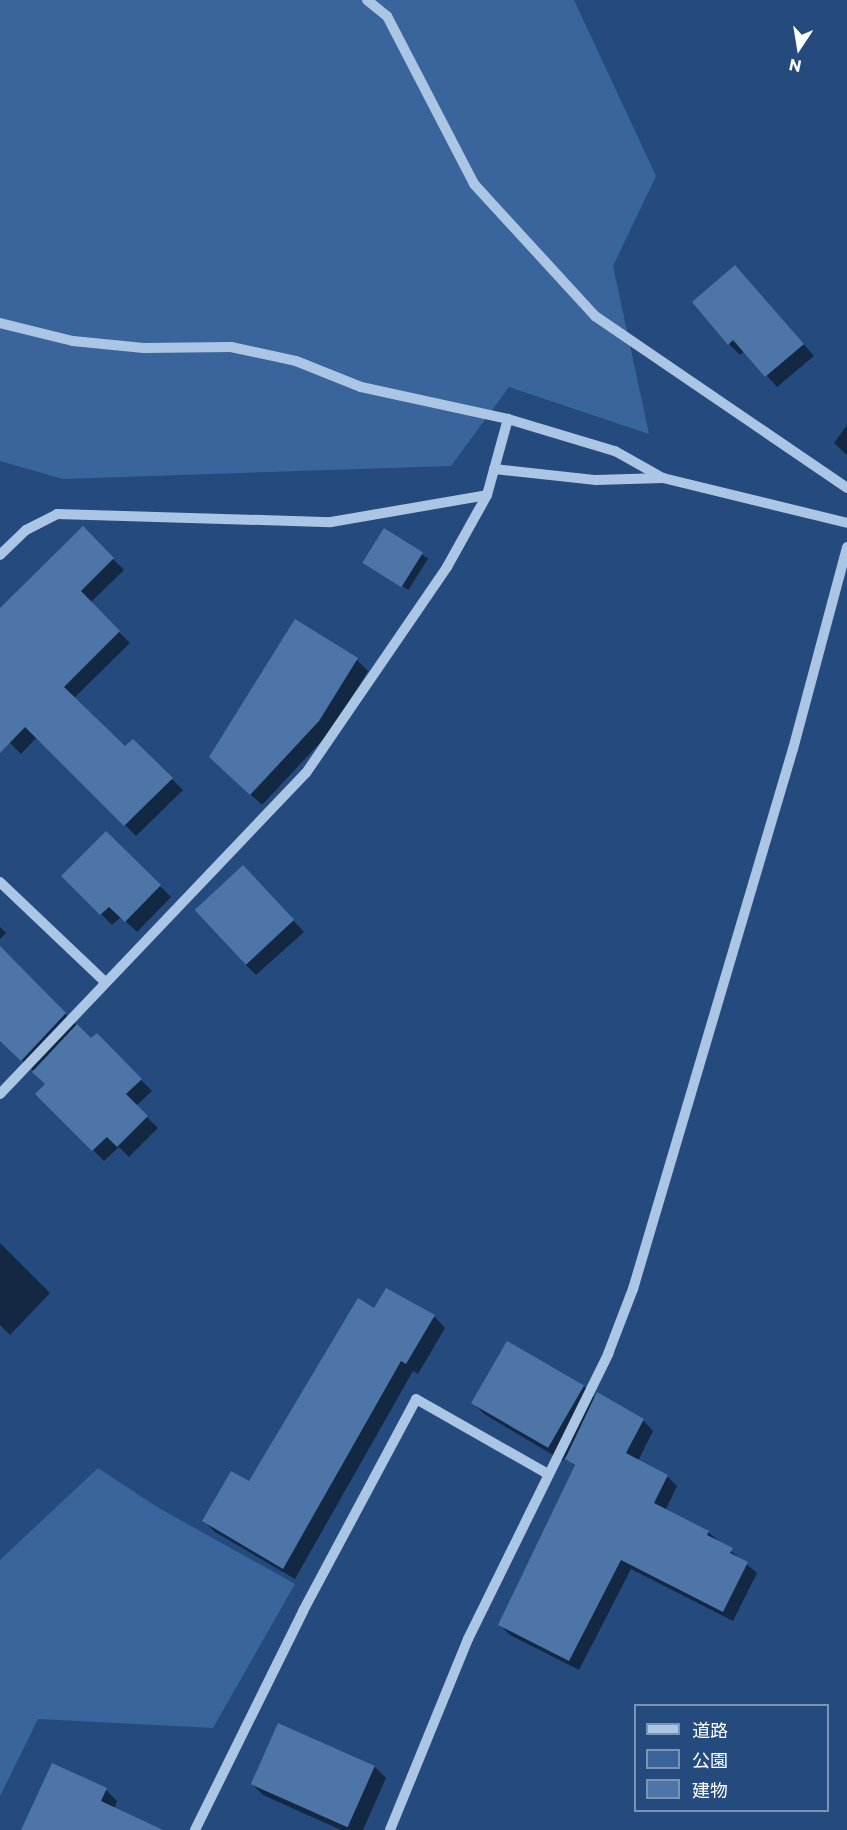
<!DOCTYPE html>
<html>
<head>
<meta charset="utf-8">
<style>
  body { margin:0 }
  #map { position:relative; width:847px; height:1830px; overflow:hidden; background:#254b7e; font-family:Commissioner,"Noto Sans JP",sans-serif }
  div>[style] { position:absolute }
  .green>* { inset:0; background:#39659c }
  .shadow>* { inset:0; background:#0007; transform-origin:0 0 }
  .building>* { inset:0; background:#4e75a7; transform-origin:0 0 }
  .minor>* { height:10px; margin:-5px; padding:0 5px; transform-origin:5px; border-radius:5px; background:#abc5e5 }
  span { translate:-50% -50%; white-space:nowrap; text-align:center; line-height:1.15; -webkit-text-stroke:4.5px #254b7e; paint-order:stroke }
  .legend { position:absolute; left:634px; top:1704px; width:195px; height:108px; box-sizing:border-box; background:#254b7e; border:2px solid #7c93b2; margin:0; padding:8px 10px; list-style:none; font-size:18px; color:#fff }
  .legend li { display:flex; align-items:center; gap:12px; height:30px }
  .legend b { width:30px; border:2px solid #7c93b2 }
  .north { position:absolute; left:769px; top:18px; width:60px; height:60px; -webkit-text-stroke:4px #254b7e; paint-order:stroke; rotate:192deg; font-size:16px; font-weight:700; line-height:24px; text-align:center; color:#fff }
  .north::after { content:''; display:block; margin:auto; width:21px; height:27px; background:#fff; clip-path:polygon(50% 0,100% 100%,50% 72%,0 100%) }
</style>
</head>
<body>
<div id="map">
  <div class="green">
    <div style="clip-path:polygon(0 0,574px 0,656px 176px,613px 266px,649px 434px,509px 387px,451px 466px,63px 479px,0 461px)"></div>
    <div style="clip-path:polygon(98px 1468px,157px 1507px,295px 1584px,213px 1728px,38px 1719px,0 1796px,0 1560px)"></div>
  </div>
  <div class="shadow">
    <div style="clip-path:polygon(746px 278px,814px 356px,777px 387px,745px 351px,740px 355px,729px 344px)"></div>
    <div style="clip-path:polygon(847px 425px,847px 455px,834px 443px)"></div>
    <div style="clip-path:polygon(83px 529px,124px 570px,90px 603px,130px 643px,74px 698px,125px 748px,133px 741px,183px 790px,136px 836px,37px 737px,21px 754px,0 733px,0 610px)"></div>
    <div style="left:384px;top:531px;width:52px;height:37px;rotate:32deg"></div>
    <div style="clip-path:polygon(357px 660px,368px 671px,330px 732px,262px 805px,222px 768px)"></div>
    <div style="clip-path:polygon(106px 833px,171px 897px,137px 932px,121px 917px,112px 925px,63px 876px)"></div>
    <div style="clip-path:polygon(254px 878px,304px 932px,256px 975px,245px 964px)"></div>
    <div style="clip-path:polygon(0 927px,6px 933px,0 939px)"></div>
    <div style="clip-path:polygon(0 948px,91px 1040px,97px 1035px,152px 1091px,136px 1106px,158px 1128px,129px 1157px,119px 1147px,104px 1161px,37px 1094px,47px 1084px,0 1039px)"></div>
    <div style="clip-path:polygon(0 1243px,50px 1293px,10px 1335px,0 1325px)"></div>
    <div style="clip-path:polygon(375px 1310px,434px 1316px,445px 1328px,418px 1374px,413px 1371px,295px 1579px,215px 1532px,204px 1521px,250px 1483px)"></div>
    <div style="clip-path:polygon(508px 1343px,584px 1386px,596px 1399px,643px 1420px,653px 1431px,638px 1461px,667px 1476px,677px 1486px,665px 1511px,708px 1532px,757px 1573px,733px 1621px,631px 1569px,579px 1670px,510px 1635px,500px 1625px,576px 1467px,565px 1457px,563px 1461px,484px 1414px,473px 1403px)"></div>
    <div style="clip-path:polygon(279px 1725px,375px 1767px,386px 1778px,363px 1830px,341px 1830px,263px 1795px,252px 1784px)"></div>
    <div style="clip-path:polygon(106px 1790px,117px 1801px,114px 1809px,153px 1830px,27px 1830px)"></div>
  </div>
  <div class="building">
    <div style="clip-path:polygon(735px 265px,804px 344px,765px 377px,733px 340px,728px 345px,692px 302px)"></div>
    <div style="clip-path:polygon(83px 526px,114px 558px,81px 591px,120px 631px,64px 687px,125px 746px,133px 739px,173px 778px,124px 826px,25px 727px,0 753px,0 608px)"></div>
    <div style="left:384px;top:528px;width:46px;height:41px;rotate:32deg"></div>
    <div style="clip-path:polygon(295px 619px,358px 658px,319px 721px,250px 795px,209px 757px)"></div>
    <div style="clip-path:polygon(106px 831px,161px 885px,125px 922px,109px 907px,100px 915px,61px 876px)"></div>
    <div style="left:243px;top:865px;width:75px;height:66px;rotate:47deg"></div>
    <div style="clip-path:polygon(0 946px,66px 1013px,21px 1061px,0 1041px)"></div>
    <div style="clip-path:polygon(77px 1024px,91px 1038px,97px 1033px,142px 1079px,126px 1094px,148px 1116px,117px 1147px,107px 1137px,92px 1151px,35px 1094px,45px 1084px,32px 1072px)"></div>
    <div style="clip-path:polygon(386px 1288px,435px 1315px,406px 1364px,401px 1361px,283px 1569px,202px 1521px,231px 1471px,249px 1481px,358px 1298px,374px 1308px)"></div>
    <div style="left:507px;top:1341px;width:89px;height:72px;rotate:30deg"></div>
    <div style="clip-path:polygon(597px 1392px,644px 1419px,626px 1453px,668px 1475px,654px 1503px,709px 1531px,707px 1535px,733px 1548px,730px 1553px,748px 1562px,723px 1612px,621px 1560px,569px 1661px,498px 1625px,575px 1465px,565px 1459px)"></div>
    <div style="left:278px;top:1723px;width:106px;height:67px;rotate:24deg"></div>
    <div style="clip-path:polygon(52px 1763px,107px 1788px,101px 1801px,163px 1830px,21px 1830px)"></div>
  </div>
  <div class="minor">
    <div style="left:367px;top:0;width:26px;rotate:39deg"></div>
    <div style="left:387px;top:16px;width:189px;rotate:62.6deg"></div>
    <div style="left:474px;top:184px;width:179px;rotate:47.5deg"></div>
    <div style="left:595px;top:316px;width:305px;rotate:34.3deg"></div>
    <div style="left:0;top:323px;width:75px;rotate:13.9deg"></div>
    <div style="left:73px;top:341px;width:71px;rotate:5.6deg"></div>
    <div style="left:144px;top:348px;width:87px;rotate:-0.7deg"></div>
    <div style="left:231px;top:347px;width:66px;rotate:12.2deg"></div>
    <div style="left:296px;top:361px;width:70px;rotate:21.8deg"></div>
    <div style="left:361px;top:387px;width:150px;rotate:12.3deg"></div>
    <div style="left:508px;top:419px;width:112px;rotate:16.7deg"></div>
    <div style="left:615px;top:451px;width:55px;rotate:29.4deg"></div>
    <div style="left:663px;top:478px;width:189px;rotate:13.7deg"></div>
    <div style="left:494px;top:469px;width:103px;rotate:6.2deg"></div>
    <div style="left:596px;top:480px;width:67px;rotate:-1.7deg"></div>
    <div style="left:0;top:555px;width:36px;rotate:-44deg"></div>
    <div style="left:26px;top:530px;width:35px;rotate:-27deg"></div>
    <div style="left:57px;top:514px;width:274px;rotate:1.7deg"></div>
    <div style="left:331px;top:522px;width:158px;rotate:-9.8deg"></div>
    <div style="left:0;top:882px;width:145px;rotate:43.6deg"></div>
    <div style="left:0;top:1094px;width:443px;rotate:-46.4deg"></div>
    <div style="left:306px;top:773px;width:250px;rotate:-55.6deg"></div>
    <div style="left:447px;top:567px;width:82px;rotate:-60.9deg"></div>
    <div style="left:487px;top:495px;width:79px;rotate:-74.6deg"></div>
    <div style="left:195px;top:1830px;width:244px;rotate:-63.7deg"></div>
    <div style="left:303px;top:1611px;width:240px;rotate:-61.9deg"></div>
    <div style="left:416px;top:1399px;width:152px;rotate:29.6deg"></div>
    <div style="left:390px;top:1830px;width:206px;rotate:-67.8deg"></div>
    <div style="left:468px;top:1639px;width:318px;rotate:-63.8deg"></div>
    <div style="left:608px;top:1354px;width:70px;rotate:-69deg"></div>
    <div style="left:633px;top:1289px;width:563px;rotate:-73.5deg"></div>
    <div style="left:793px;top:749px;width:209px;rotate:-75deg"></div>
  </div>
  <ul class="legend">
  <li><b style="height:8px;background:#abc5e5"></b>道路</li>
  <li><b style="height:16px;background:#39659c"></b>公園</li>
  <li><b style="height:16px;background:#4e75a7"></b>建物</li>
  </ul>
  <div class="north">N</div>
</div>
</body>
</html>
